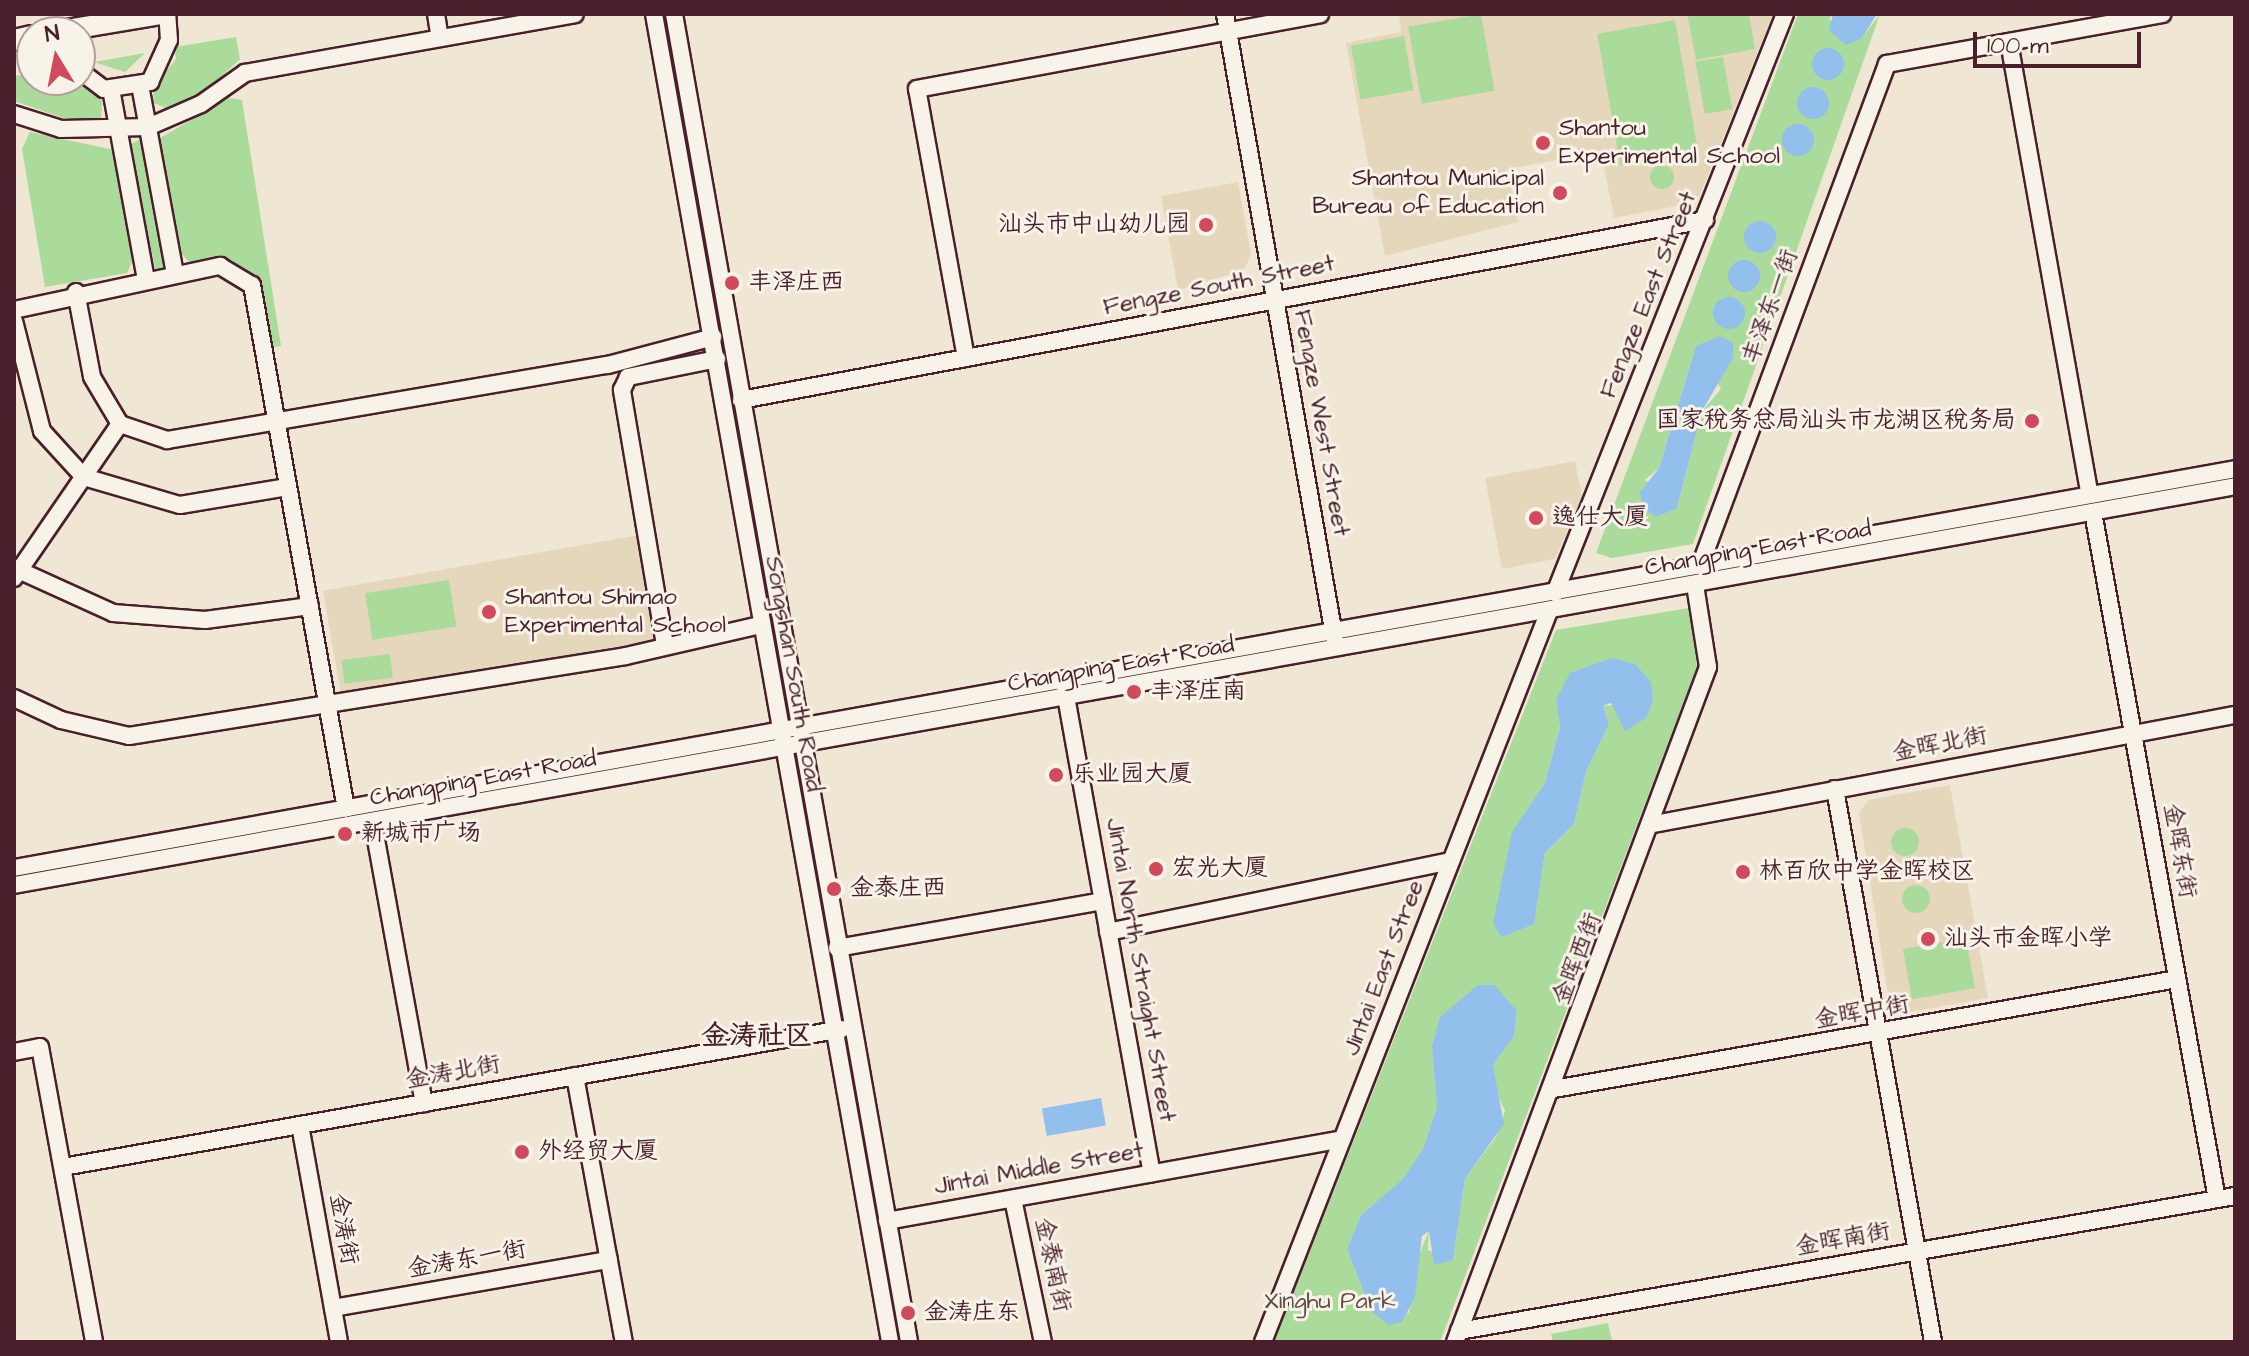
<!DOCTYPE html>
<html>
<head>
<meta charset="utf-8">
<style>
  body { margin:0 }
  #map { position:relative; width:2249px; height:1356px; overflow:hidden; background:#efe6d4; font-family:"Architects Daughter","LXGW WenKai TC",sans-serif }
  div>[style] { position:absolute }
  .built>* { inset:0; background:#e5d7bc; transform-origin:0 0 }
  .green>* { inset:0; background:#abdb9b; transform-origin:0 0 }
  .round { border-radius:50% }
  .water>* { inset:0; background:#93bfec; transform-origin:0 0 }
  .roads { filter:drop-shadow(2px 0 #4a1f2b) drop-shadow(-2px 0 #4a1f2b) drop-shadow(0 2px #4a1f2b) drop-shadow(0 -2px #4a1f2b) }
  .minor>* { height:16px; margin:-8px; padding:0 8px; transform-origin:8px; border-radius:8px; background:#f7f3e8 }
  .major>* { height:20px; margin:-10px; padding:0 10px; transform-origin:10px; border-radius:10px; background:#f7f3e8 }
  .dots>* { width:22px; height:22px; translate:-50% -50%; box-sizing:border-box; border:4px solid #f7f3e8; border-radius:50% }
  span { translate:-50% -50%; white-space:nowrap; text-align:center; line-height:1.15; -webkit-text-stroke:6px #f7f3e8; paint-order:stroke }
  .poi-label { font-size:24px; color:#4a1f2b }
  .left { translate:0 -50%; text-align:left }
  .right { translate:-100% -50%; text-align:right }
  .street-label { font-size:24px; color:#4a1f2b }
  .park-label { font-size:24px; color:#624e47 }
  .quarter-label { font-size:28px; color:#4a1f2b; font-weight:700 }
  .frame { position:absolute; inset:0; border:16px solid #4a1f2b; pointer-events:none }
  .north { position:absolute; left:16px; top:16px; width:80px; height:80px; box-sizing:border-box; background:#f7f3e8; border:2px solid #b29e9c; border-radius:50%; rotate:350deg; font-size:22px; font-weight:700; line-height:32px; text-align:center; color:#4a1f2b }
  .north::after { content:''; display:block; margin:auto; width:28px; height:36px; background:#d1495b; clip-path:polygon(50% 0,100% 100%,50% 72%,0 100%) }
  .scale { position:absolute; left:1973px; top:32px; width:168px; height:36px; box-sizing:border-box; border:4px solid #4a1f2b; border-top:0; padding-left:10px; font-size:24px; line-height:28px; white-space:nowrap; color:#4a1f2b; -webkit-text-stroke:6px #f7f3e8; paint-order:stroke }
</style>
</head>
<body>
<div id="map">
  <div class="built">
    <div style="clip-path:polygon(1399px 14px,1773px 14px,1697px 202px,1614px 218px,1601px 152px,1508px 169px,1518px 222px,1385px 256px,1346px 43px,1401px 32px)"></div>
    <div style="clip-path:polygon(1238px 182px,1251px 255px,1244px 270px,1178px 290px,1161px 196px)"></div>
    <div style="clip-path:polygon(1575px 461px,1582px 496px,1555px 559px,1502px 569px,1485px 478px)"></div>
    <div style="left:639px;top:535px;width:106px;height:321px;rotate:80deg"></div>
    <div style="clip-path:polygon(1950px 785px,1988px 998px,1904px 1013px,1889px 1001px,1859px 813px,1868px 800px)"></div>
  </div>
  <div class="green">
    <div style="left:1481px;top:14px;width:78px;height:74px;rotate:80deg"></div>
    <div style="clip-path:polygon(1687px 14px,1749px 14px,1755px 49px,1696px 60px)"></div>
    <div style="clip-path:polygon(evenodd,1798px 14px,1833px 14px,1829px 19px,1862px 38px,1880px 14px,1693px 544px,1612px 558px,1596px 553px,1798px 14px,1696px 346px,1721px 389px,1702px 411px,1677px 508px,1645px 480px,1659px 468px,1696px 346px)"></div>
    <div style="left:1675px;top:20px;width:134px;height:79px;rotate:80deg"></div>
    <div style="left:1404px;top:36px;width:55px;height:54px;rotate:80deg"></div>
    <div style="clip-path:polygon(236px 37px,240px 59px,208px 89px,168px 109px,154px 103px,153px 89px,176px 59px,175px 47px)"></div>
    <div style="clip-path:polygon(145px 53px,125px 72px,94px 62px)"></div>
    <div style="left:1723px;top:57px;width:53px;height:28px;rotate:80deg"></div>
    <div style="clip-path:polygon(32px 73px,32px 80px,72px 80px,102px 100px,101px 119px,75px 122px,14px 101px,14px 76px)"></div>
    <div style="clip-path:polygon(229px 98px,242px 100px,281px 346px,271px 347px,256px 280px,190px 263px,181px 253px,160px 138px)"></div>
    <div style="clip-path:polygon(30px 132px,114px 150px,133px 259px,127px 273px,45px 287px,22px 149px)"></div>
    <div style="clip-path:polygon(140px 139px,165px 265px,156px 272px,128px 146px)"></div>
    <div class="round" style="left:1650px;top:165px;width:24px;height:24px"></div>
    <div style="left:449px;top:580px;width:47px;height:85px;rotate:81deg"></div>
    <div style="clip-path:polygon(evenodd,1689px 608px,1697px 667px,1440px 1342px,1274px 1342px,1556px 630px,1689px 608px,1556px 700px,1653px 701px,1603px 706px,1609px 724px,1586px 772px,1574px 824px,1545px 853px,1536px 911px,1512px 833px,1545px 783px,1560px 727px,1556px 700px,1689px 608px,1517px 1011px,1514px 1036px,1493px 1065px,1491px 1081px,1505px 1111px,1496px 1137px,1465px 1179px,1453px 1260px,1428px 1250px,1429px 1230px,1413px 1271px,1409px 1313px,1371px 1311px,1347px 1249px,1361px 1215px,1403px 1180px,1423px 1149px,1437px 1107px,1432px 1047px,1517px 1011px)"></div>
    <div style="left:390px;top:654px;width:24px;height:49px;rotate:83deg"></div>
    <div class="round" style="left:1891px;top:828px;width:28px;height:28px"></div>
    <div class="round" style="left:1902px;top:885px;width:28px;height:28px"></div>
    <div style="left:1966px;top:938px;width:51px;height:64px;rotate:80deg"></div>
    <div style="clip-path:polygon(1608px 1323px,1612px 1342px,1553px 1342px,1551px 1334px)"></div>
  </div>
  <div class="water">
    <div style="clip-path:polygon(1833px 14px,1877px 14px,1862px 38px,1846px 45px,1829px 31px)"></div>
    <div class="round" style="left:1812px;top:48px;width:32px;height:32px"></div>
    <div class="round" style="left:1797px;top:87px;width:32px;height:32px"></div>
    <div class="round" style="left:1782px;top:124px;width:32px;height:32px"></div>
    <div class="round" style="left:1744px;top:221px;width:32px;height:32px"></div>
    <div class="round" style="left:1728px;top:260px;width:32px;height:32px"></div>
    <div class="round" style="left:1713px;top:297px;width:32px;height:32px"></div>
    <div style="clip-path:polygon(1720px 336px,1733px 343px,1733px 358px,1702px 411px,1677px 508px,1656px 517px,1643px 508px,1640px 492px,1659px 468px,1696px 346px)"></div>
    <div style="clip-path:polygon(1612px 658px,1635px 664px,1651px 682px,1653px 701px,1646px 718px,1625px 731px,1611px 703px,1603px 706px,1609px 724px,1586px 772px,1574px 824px,1545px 853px,1534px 924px,1501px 937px,1493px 923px,1512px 832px,1545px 783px,1560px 727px,1556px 700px,1570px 673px)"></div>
    <div style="clip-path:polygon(1478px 985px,1494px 985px,1517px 1011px,1514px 1036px,1493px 1065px,1504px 1124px,1465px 1179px,1453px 1260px,1434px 1265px,1429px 1231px,1422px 1236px,1415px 1297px,1402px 1322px,1389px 1325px,1371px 1311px,1347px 1249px,1361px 1215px,1402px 1180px,1423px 1149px,1437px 1107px,1432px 1047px,1440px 1017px)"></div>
    <div style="left:1101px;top:1098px;width:28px;height:60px;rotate:80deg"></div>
  </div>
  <div class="roads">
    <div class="minor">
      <div style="left:436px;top:14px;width:24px;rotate:81deg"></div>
      <div style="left:654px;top:14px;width:1349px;rotate:79.92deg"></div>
      <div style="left:674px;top:14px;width:1349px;rotate:79.96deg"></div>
      <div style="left:1225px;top:14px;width:637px;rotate:80.05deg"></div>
      <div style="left:2009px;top:42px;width:460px;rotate:79.9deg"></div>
      <div style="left:80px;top:71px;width:30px;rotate:37deg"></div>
      <div style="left:104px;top:89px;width:47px;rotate:-8.7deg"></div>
      <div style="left:150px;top:82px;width:46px;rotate:-65.7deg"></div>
      <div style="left:169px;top:40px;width:26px;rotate:-94deg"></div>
      <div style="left:140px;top:85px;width:192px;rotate:79.5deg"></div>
      <div style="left:111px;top:89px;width:193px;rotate:79.6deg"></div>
      <div style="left:14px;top:114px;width:49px;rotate:17.7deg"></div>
      <div style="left:61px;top:129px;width:87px;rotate:-1.3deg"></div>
      <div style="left:148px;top:127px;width:58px;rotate:-23.5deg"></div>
      <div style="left:201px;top:104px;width:54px;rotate:-35.2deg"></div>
      <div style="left:245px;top:73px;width:335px;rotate:-10.1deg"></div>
      <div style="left:76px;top:292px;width:86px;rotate:79.3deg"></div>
      <div style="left:92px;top:377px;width:55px;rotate:59.2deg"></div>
      <div style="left:120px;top:424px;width:50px;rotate:18.8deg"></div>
      <div style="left:167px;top:440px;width:447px;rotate:-9.7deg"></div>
      <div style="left:608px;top:365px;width:109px;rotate:-14.9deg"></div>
      <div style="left:14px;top:310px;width:211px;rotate:-12.1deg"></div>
      <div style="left:220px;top:266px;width:37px;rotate:31deg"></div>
      <div style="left:252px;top:285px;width:532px;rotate:79.83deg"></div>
      <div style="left:14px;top:321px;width:114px;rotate:75.7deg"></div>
      <div style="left:42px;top:431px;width:62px;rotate:47.6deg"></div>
      <div style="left:84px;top:477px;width:100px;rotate:16.3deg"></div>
      <div style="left:180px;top:505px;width:109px;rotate:-9.5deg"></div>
      <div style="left:966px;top:358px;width:273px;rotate:-100.3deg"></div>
      <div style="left:917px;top:89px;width:410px;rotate:-10.5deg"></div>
      <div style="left:741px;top:400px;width:981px;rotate:-10.58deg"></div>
      <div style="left:2093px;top:512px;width:698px;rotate:79.77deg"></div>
      <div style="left:1700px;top:566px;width:536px;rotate:-69.57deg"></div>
      <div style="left:1887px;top:64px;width:280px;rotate:-10.3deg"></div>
      <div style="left:14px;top:568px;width:109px;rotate:24.4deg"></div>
      <div style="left:113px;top:613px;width:92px;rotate:4.4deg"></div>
      <div style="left:205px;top:620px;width:106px;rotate:-7.6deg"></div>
      <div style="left:14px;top:578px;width:187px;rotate:-55.5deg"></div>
      <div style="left:1555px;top:593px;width:623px;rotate:-68.34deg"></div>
      <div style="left:665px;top:645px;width:259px;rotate:-99.6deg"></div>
      <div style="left:622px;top:390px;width:14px;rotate:-65deg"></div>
      <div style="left:628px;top:377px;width:91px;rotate:-11.4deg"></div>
      <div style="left:1065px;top:691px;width:490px;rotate:79.8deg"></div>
      <div style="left:14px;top:698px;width:52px;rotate:25.1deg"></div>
      <div style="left:61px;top:720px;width:70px;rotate:13.2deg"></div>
      <div style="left:129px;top:736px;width:503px;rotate:-9.14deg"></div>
      <div style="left:626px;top:656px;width:138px;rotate:-13deg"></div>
      <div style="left:1835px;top:789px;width:562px;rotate:79.95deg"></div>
      <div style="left:373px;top:823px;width:285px;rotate:79.7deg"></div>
      <div style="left:1654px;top:824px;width:591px;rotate:-10.63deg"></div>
      <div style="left:14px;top:868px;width:2257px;rotate:-10.18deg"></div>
      <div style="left:14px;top:885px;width:2257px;rotate:-10.18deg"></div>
      <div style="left:1108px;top:932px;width:350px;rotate:-11.7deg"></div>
      <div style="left:837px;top:948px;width:270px;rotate:-10deg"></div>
      <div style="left:14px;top:1052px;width:26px;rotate:-11deg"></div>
      <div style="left:40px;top:1047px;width:300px;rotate:79.6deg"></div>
      <div style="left:575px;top:1076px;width:270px;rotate:79.6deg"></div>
      <div style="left:1554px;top:1089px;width:633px;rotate:-10.01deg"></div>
      <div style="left:300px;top:1125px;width:220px;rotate:79.8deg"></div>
      <div style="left:63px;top:1167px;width:791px;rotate:-10.05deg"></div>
      <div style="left:1013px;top:1199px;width:146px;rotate:78.2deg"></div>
      <div style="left:887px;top:1221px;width:462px;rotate:-10.2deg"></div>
      <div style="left:333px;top:1308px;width:280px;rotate:-9.9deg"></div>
      <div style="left:1459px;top:1331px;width:788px;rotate:-9.87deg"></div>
      <div style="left:1263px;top:1342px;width:785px;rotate:-68.63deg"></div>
      <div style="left:1455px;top:1342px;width:721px;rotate:-69.45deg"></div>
      <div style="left:1708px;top:667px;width:83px;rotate:-99deg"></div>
    </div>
    <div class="major">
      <div style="left:54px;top:32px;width:109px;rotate:-9.5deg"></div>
      <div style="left:14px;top:40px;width:18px;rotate:-13deg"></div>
    </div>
  </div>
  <div class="dots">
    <div style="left:1543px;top:143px;background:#d1495b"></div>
    <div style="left:1560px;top:193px;background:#d1495b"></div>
    <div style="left:1206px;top:225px;background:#d1495b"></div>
    <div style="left:732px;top:283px;background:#d1495b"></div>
    <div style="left:2032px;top:421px;background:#d1495b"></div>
    <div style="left:1536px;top:518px;background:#d1495b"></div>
    <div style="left:489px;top:612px;background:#d1495b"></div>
    <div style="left:1134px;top:692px;background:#d1495b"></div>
    <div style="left:1056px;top:775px;background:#d1495b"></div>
    <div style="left:345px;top:834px;background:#d1495b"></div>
    <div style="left:1156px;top:869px;background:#d1495b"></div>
    <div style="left:1743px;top:872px;background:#d1495b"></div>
    <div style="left:834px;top:889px;background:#d1495b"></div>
    <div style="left:1928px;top:939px;background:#d1495b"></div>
    <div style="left:522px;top:1152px;background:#d1495b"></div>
    <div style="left:908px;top:1313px;background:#d1495b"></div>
  </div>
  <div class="poi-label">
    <span class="left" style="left:1559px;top:143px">Shantou<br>Experimental School</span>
    <span class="right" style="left:1544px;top:193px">Shantou Municipal<br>Bureau of Education</span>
    <span class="right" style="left:1190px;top:225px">汕头市中山幼儿园</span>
    <span class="left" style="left:748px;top:283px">丰泽庄西</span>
    <span class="right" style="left:2016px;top:421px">国家税务总局汕头市龙湖区税务局</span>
    <span class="left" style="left:1552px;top:518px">逸仕大厦</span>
    <span class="left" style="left:505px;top:612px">Shantou Shimao<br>Experimental School</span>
    <span class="left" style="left:1150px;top:692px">丰泽庄南</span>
    <span class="left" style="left:1072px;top:775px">乐业园大厦</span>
    <span class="left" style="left:361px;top:834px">新城市广场</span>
    <span class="left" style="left:1172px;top:869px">宏光大厦</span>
    <span class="left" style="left:1759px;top:872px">林百欣中学金晖校区</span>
    <span class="left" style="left:850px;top:889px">金泰庄西</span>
    <span class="left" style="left:1944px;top:939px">汕头市金晖小学</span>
    <span class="left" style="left:538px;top:1152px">外经贸大厦</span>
    <span class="left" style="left:924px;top:1313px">金涛庄东</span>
  </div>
  <div class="street-label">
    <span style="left:1219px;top:286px;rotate:-11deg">Fengze South Street</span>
    <span style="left:1649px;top:295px;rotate:-68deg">Fengze East Street</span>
    <span style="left:1771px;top:307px;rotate:-70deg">丰泽东一街</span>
    <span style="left:1321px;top:423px;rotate:80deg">Fengze West Street</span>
    <span style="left:1758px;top:549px;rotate:-10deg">Changping East Road</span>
    <span style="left:1121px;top:665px;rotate:-10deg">Changping East Road</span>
    <span style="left:793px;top:674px;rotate:80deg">Songshan South Road</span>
    <span style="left:1940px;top:745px;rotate:-11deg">金晖北街</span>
    <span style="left:483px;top:779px;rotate:-10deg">Changping East Road</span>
    <span style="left:2179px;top:851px;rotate:80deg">金晖东街</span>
    <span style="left:1578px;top:959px;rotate:-69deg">金晖西街</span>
    <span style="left:1384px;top:968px;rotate:-69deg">Jintai East Stree</span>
    <span style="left:1140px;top:970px;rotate:80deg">Jintai North Straight Street</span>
    <span style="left:1862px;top:1013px;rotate:-10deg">金晖中街</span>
    <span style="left:453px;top:1073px;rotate:-10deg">金涛北街</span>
    <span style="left:1039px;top:1169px;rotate:-10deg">Jintai Middle Street</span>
    <span style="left:343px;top:1229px;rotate:80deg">金涛街</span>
    <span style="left:1843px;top:1240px;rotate:-10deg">金晖南街</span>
    <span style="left:467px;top:1260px;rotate:-10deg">金涛东一街</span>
    <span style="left:1052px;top:1265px;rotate:78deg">金泰南街</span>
  </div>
  <div class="park-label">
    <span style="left:1330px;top:1302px">Xinghu Park</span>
  </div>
  <div class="quarter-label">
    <span style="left:757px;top:1036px">金涛社区</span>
  </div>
  <div class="frame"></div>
  <div class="north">N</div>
  <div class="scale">100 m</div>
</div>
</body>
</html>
